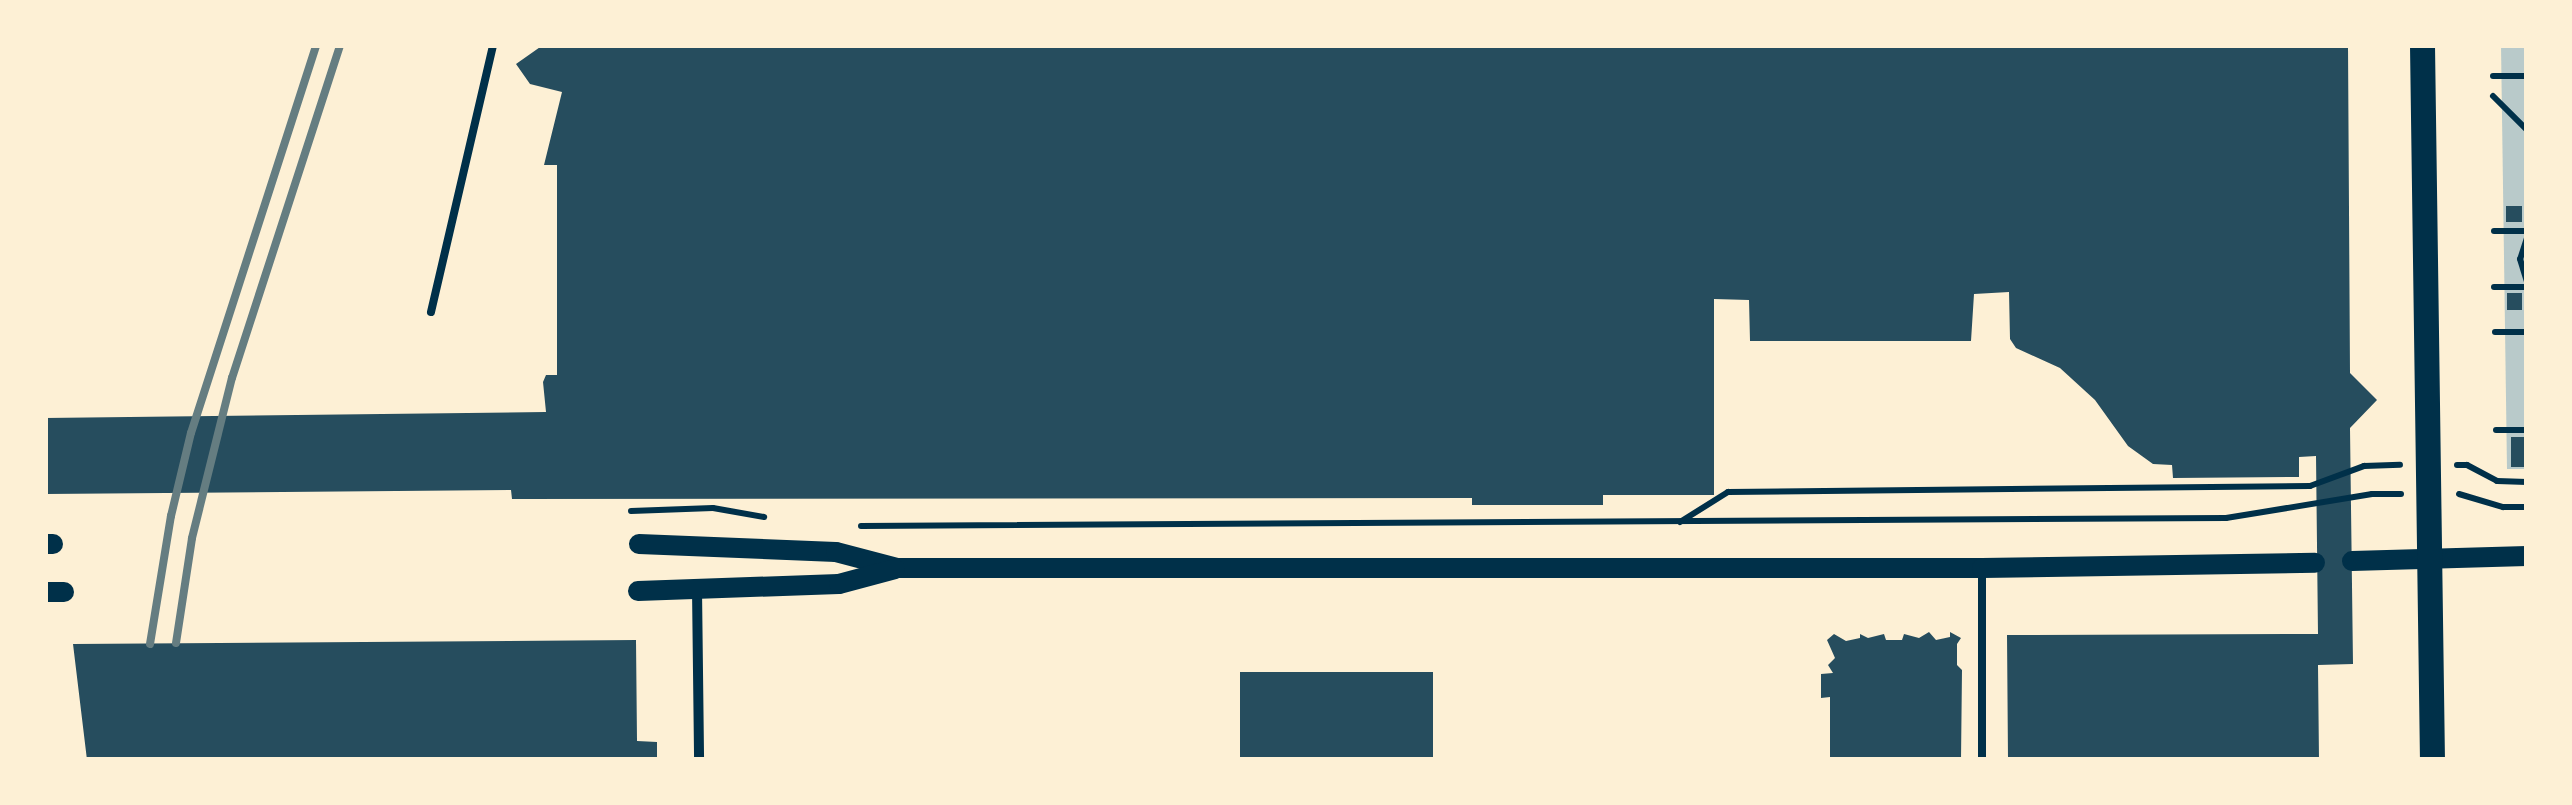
<!DOCTYPE html>
<html>
<head>
<meta charset="utf-8">
<style>
  body { margin:0 }
  #map { position:relative; width:2572px; height:805px; overflow:hidden; background:#fdf0d5; font-family:Raleway,sans-serif }
  div>[style] { position:absolute }
  .green>* { inset:0; background:#b9caca }
  .building>* { inset:0; background:#264d5e; transform-origin:0 0 }
  .path>* { height:6px; margin:-3px; padding:0 3px; transform-origin:3px; border-radius:3px; background:#003049 }
  .service>* { height:8px; margin:-4px; padding:0 4px; transform-origin:4px; border-radius:4px; background:#003049 }
  .minor>* { height:10px; margin:-5px; padding:0 5px; transform-origin:5px; border-radius:5px; background:#003049 }
  .secondary>* { height:20px; margin:-10px; padding:0 10px; transform-origin:10px; border-radius:10px; background:#003049 }
  .primary>* { height:25px; margin:-12.5px; padding:0 12.5px; transform-origin:12.5px; border-radius:12.5px; background:#003049 }
  .rail>* { height:8px; margin:-4px; padding:0 4px; transform-origin:4px; border-radius:4px; background:#657d81 }
  span { translate:-50% -50%; white-space:nowrap; text-align:center; line-height:1.15; -webkit-text-stroke:8px #fdf0d5; paint-order:stroke }
  .frame { position:absolute; inset:0; border:48px solid #fdf0d5; pointer-events:none }
</style>
</head>
<body>
<div id="map">
  <div class="green">
    <div style="clip-path:polygon(2501px 45px,2527px 45px,2527px 469px,2507px 469px)"></div>
  </div>
  <div class="building">
    <div style="clip-path:polygon(543px 45px,2348px 45px,2350px 373px,2377px 400px,2350px 428px,2353px 664px,2318px 665px,2319px 760px,2008px 760px,2007px 635px,2318px 634px,2316px 456px,2299px 457px,2299px 477px,2173px 478px,2172px 465px,2153px 464px,2128px 446px,2095px 400px,2060px 368px,2016px 348px,2010px 339px,2009px 292px,1974px 294px,1971px 341px,1750px 341px,1749px 300px,1714px 299px,1714px 495px,1603px 495px,1603px 505px,1472px 505px,1472px 498px,512px 499px,511px 490px,45px 494px,45px 418px,546px 412px,543px 382px,546px 375px,557px 375px,557px 165px,544px 165px,562px 92px,530px 84px,516px 64px)"></div>
    <div style="left:2506px;top:206px;width:16px;height:16px"></div>
    <div style="left:2507px;top:293px;width:15px;height:17px"></div>
    <div style="left:2511px;top:437px;width:16px;height:30px"></div>
    <div style="clip-path:polygon(1929px 632px,1936px 640px,1950px 637px,1950px 632px,1961px 638px,1957px 644px,1957px 665px,1962px 670px,1961px 760px,1830px 760px,1830px 697px,1821px 698px,1821px 674px,1833px 673px,1828px 665px,1835px 658px,1827px 640px,1834px 634px,1846px 641px,1860px 638px,1860px 634px,1868px 638px,1884px 634px,1886px 640px,1902px 640px,1904px 634px,1919px 638px)"></div>
    <div style="clip-path:polygon(636px 640px,637px 741px,657px 742px,657px 760px,87px 760px,73px 644px)"></div>
    <div style="left:1240px;top:672px;width:193px;height:88px"></div>
  </div>
  <div class="path">
    <div style="left:2493px;top:76px;width:34px"></div>
    <div style="left:2493px;top:96px;width:48px;rotate:45deg"></div>
    <div style="left:2494px;top:231px;width:33px"></div>
    <div style="left:2527px;top:238px;width:22px;rotate:108deg"></div>
    <div style="left:2520px;top:259px;width:24px;rotate:73deg"></div>
    <div style="left:2494px;top:287px;width:33px"></div>
    <div style="left:2495px;top:332px;width:32px"></div>
    <div style="left:2496px;top:430px;width:31px"></div>
    <div style="left:2457px;top:465px;width:10px"></div>
    <div style="left:2467px;top:465px;width:34px;rotate:28deg"></div>
    <div style="left:2497px;top:481px;width:30px;rotate:2deg"></div>
    <div style="left:2459px;top:494px;width:46px;rotate:16.5deg"></div>
    <div style="left:2503px;top:507px;width:24px"></div>
    <div style="left:631px;top:511px;width:82px;rotate:-2.1deg"></div>
    <div style="left:713px;top:508px;width:52px;rotate:10deg"></div>
    <div style="left:1680px;top:522px;width:57px;rotate:-32deg"></div>
    <div style="left:1728px;top:492px;width:582px;rotate:-0.59deg"></div>
    <div style="left:2310px;top:486px;width:58px;rotate:-20.3deg"></div>
    <div style="left:2364px;top:466px;width:36px;rotate:-2deg"></div>
    <div style="left:861px;top:526px;width:1365px;rotate:-0.34deg"></div>
    <div style="left:2226px;top:518px;width:148px;rotate:-9.3deg"></div>
    <div style="left:2372px;top:494px;width:29px"></div>
  </div>
  <div class="service">
    <div style="left:431px;top:312px;width:274px;rotate:-76.9deg"></div>
    <div style="left:1982px;top:760px;width:190px;rotate:-90deg"></div>
  </div>
  <div class="minor">
    <div style="left:697px;top:589px;width:171px;rotate:89.3deg"></div>
  </div>
  <div class="secondary">
    <div style="left:45px;top:544px;width:8px"></div>
    <div style="left:639px;top:544px;width:197px;rotate:2.3deg"></div>
    <div style="left:836px;top:552px;width:63px;rotate:14.7deg"></div>
    <div style="left:897px;top:568px;width:1085px"></div>
    <div style="left:1982px;top:568px;width:333px;rotate:-0.9deg"></div>
    <div style="left:2352px;top:561px;width:175px;rotate:-1.6deg"></div>
    <div style="left:638px;top:591px;width:201px;rotate:-2deg"></div>
    <div style="left:839px;top:584px;width:58px;rotate:-15deg"></div>
    <div style="left:45px;top:592px;width:19px"></div>
  </div>
  <div class="primary">
    <div style="left:2422px;top:45px;width:715px;rotate:89.2deg"></div>
  </div>
  <div class="rail">
    <div style="left:176px;top:643px;width:106px;rotate:-81.3deg"></div>
    <div style="left:192px;top:538px;width:165px;rotate:-76deg"></div>
    <div style="left:232px;top:378px;width:350px;rotate:-72deg"></div>
    <div style="left:150px;top:644px;width:130px;rotate:-80.7deg"></div>
    <div style="left:171px;top:516px;width:85px;rotate:-76.5deg"></div>
    <div style="left:191px;top:433px;width:408px;rotate:-72.1deg"></div>
  </div>
  <div class="frame"></div>
</div>
</body>
</html>
